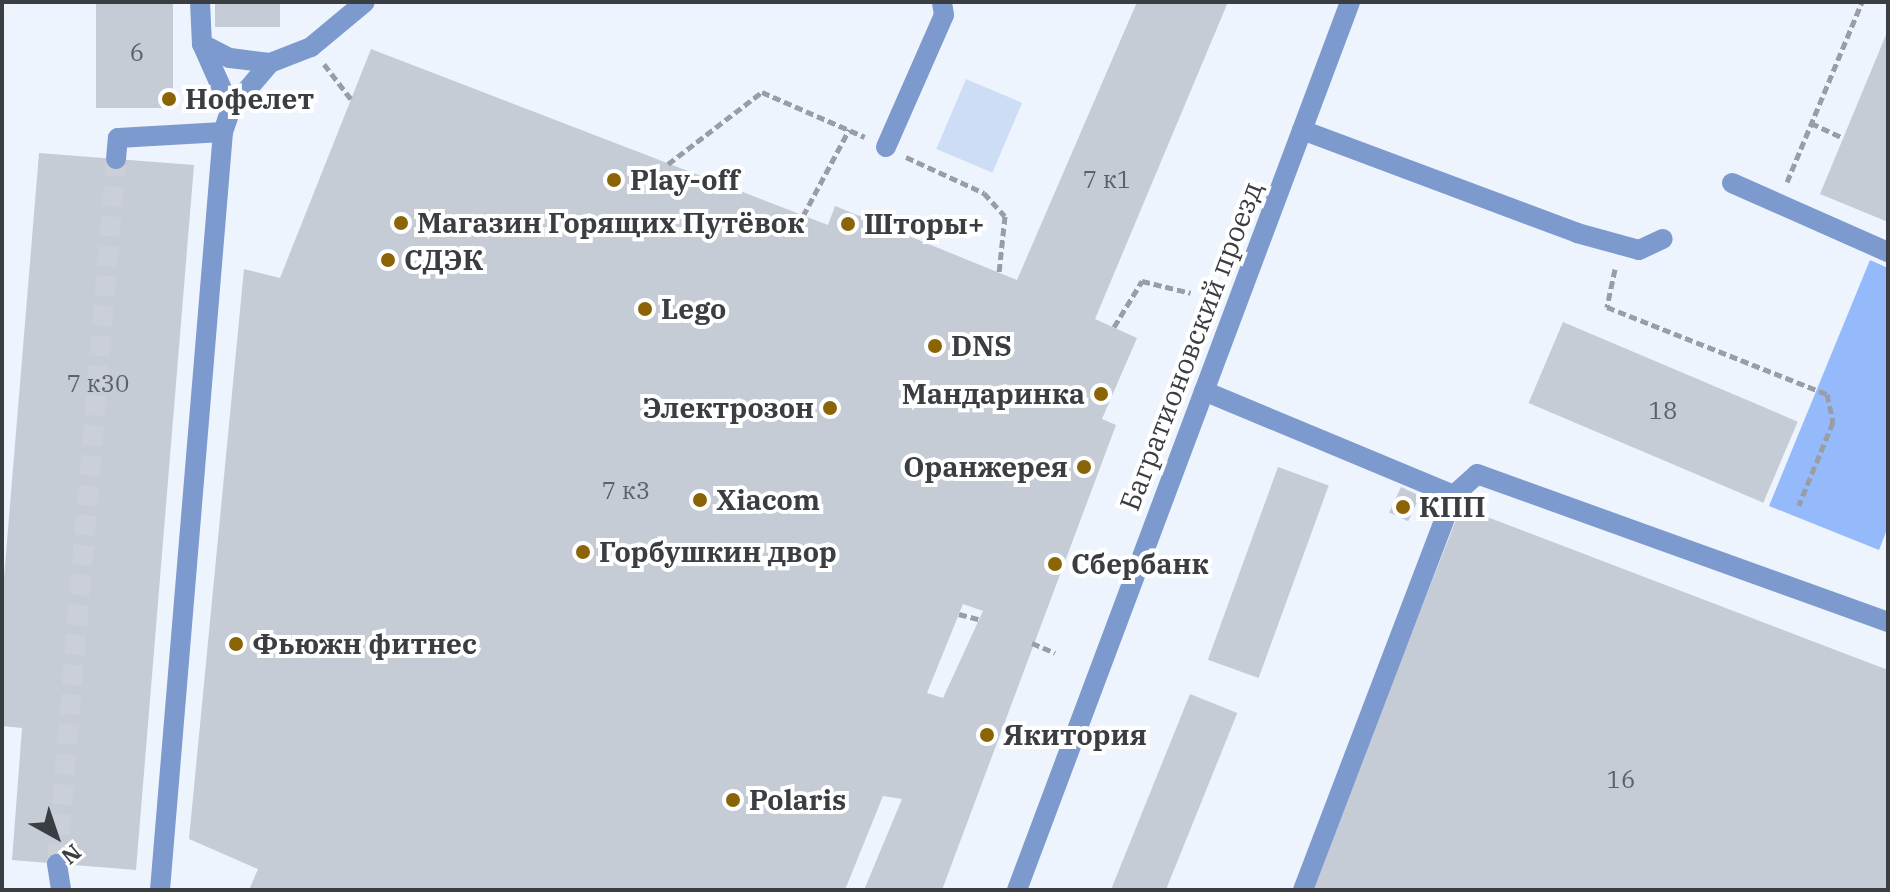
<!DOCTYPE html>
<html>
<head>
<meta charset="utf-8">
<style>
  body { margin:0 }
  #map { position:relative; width:1890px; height:892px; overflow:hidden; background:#eef4fe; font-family:"IBM Plex Serif",serif }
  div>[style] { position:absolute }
  .green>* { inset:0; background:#ceddf6; transform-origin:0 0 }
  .forest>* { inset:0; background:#95bafb }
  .building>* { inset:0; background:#c6ccd6; transform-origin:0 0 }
  .minor-tunnel>* { height:20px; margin-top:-10px; transform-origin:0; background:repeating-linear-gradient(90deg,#cacfd8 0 20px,transparent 0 30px) }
  .path>* { height:5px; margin-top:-2.5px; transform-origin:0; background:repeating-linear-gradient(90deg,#999ea5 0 8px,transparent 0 12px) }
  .minor>* { height:20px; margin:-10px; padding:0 10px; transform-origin:10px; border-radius:10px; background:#7d9ace }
  .dots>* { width:22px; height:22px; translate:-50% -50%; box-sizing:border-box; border:4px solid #fff; border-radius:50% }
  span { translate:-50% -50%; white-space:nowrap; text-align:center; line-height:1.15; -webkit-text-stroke:8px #fff; paint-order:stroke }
  .number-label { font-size:24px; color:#5d6166 }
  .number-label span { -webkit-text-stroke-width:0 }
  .poi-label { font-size:28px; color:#3a3d41; font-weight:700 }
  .left { translate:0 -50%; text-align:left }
  .right { translate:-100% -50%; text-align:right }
  .street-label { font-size:28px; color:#3a3d41 }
  .frame { position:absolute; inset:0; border:4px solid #3a3d41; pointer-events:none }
  .north { position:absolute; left:16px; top:796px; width:80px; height:80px; -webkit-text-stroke:6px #fff; paint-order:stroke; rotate:140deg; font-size:22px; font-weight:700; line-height:32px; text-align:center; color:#3a3d41 }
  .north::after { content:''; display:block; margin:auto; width:28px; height:36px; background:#3a3d41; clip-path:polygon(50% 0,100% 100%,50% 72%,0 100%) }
</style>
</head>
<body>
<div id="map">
  <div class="green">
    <div style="left:966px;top:79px;width:61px;height:76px;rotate:23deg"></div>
  </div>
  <div class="forest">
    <div style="clip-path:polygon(1870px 260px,1888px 268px,1888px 527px,1879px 550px,1769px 506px)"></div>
  </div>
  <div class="building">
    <div style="left:96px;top:2px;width:77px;height:106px"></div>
    <div style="left:215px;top:2px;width:65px;height:25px"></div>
    <div style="clip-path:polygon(evenodd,1137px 2px,1228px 2px,1095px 319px,1137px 338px,1102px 419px,1116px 425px,942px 890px,864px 890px,902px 799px,883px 796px,845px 890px,249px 890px,258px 869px,189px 839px,244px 269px,280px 278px,371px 49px,828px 225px,835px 206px,1017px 280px,1137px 2px,963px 604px,983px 611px,943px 698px,927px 693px,963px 604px)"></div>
    <div style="clip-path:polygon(1888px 30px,1888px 222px,1820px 194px)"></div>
    <div style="clip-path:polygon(39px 153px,194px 165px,136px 870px,12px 860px,22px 728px,2px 726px,2px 602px)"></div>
    <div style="left:1563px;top:322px;width:255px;height:88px;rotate:23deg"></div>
    <div style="left:1278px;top:467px;width:54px;height:205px;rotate:20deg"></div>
    <div style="left:1401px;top:487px;width:21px;height:28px;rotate:25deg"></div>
    <div style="clip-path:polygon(1461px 507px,1888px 670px,1888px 890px,1311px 890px)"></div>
    <div style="left:1190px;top:694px;width:51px;height:211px;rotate:22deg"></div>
  </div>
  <div class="minor-tunnel">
    <div style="left:57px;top:864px;width:707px;rotate:-85.22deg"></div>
  </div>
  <div class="path">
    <div style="left:324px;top:64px;width:44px;rotate:52.4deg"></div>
    <div style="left:1811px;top:123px;width:35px;rotate:25deg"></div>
    <div style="left:906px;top:157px;width:86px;rotate:24.8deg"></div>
    <div style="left:984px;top:193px;width:31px;rotate:48deg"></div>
    <div style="left:1005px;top:216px;width:57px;rotate:96deg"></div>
    <div style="left:668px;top:164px;width:118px;rotate:-37.5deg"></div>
    <div style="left:762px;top:92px;width:112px;rotate:23.6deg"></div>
    <div style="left:1787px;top:182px;width:195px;rotate:-67.4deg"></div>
    <div style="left:803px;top:216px;width:98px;rotate:-61.9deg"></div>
    <div style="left:1615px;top:269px;width:39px;rotate:102deg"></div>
    <div style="left:1607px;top:307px;width:237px;rotate:21.6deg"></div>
    <div style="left:1827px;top:394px;width:29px;rotate:78deg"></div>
    <div style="left:1833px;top:422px;width:90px;rotate:112.3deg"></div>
    <div style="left:1114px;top:327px;width:54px;rotate:-58.7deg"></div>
    <div style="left:1142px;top:281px;width:50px;rotate:13.8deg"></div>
    <div style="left:959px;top:614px;width:20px;rotate:15deg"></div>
    <div style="left:1032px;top:643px;width:25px;rotate:23deg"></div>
  </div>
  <div class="minor">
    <div style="left:200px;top:2px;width:42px;rotate:87.3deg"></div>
    <div style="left:202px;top:44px;width:71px;rotate:66deg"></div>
    <div style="left:202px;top:44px;width:31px;rotate:27deg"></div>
    <div style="left:230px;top:58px;width:40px;rotate:7.1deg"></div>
    <div style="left:270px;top:63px;width:44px;rotate:-21.3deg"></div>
    <div style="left:311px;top:47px;width:70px;rotate:-39.8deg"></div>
    <div style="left:1302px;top:130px;width:294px;rotate:20.5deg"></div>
    <div style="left:1577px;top:233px;width:64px;rotate:15.3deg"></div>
    <div style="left:1639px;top:250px;width:26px;rotate:-25deg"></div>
    <div style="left:886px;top:147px;width:144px;rotate:-66.3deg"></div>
    <div style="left:944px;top:15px;width:13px;rotate:-99deg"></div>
    <div style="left:116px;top:159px;width:21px;rotate:-85deg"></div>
    <div style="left:118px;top:138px;width:105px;rotate:-3.3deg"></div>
    <div style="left:1732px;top:183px;width:171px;rotate:23.9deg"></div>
    <div style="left:1204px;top:391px;width:271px;rotate:22.6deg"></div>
    <div style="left:1454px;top:495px;width:31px;rotate:-42deg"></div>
    <div style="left:1477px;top:474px;width:437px;rotate:19.8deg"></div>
    <div style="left:57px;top:864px;width:26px;rotate:81deg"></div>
    <div style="left:160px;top:890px;width:761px;rotate:-85.25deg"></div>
    <div style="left:223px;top:132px;width:24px;rotate:-71deg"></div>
    <div style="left:231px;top:109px;width:60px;rotate:-49.7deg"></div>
    <div style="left:1017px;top:890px;width:948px;rotate:-69.44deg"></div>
    <div style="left:1303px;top:890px;width:423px;rotate:-69.1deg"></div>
  </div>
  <div class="dots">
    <div style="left:169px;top:99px;background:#8b6405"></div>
    <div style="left:614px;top:180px;background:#8b6405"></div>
    <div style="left:401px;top:223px;background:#8b6405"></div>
    <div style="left:848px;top:224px;background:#8b6405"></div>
    <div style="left:388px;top:260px;background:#8b6405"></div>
    <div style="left:645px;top:309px;background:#8b6405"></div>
    <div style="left:935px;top:346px;background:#8b6405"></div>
    <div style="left:1101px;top:394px;background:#8b6405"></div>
    <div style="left:830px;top:408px;background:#8b6405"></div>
    <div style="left:1084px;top:467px;background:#8b6405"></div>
    <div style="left:700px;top:500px;background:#8b6405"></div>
    <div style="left:1403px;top:507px;background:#8b6405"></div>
    <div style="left:583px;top:552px;background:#8b6405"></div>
    <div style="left:1055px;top:564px;background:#8b6405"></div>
    <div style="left:236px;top:644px;background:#8b6405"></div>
    <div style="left:987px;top:735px;background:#8b6405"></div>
    <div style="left:733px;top:800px;background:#8b6405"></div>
  </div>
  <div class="number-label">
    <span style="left:137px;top:53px">6</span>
    <span style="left:1107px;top:180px">7 к1</span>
    <span style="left:98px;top:384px">7 к30</span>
    <span style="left:1663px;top:411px">18</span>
    <span style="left:626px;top:491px">7 к3</span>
    <span style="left:1621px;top:780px">16</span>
  </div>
  <div class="poi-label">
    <span class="left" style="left:185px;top:99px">Нофелет</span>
    <span class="left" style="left:630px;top:180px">Play-off</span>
    <span class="left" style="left:417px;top:223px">Магазин Горящих Путёвок</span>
    <span class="left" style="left:864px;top:224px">Шторы+</span>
    <span class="left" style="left:404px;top:260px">СДЭК</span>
    <span class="left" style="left:661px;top:309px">Lego</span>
    <span class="left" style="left:951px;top:346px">DNS</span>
    <span class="right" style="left:1085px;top:394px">Мандаринка</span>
    <span class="right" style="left:814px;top:408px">Электрозон</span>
    <span class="right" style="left:1068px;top:467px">Оранжерея</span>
    <span class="left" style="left:716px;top:500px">Xiacom</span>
    <span class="left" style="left:1419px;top:507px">КПП</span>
    <span class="left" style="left:599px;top:552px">Горбушкин двор</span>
    <span class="left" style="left:1071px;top:564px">Сбербанк</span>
    <span class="left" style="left:252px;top:644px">Фьюжн фитнес</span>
    <span class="left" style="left:1003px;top:735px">Якитория</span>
    <span class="left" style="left:749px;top:800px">Polaris</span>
  </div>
  <div class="street-label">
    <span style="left:1191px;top:346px;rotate:-69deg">Багратионовский проезд</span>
  </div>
  <div class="frame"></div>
  <div class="north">N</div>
</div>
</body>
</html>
